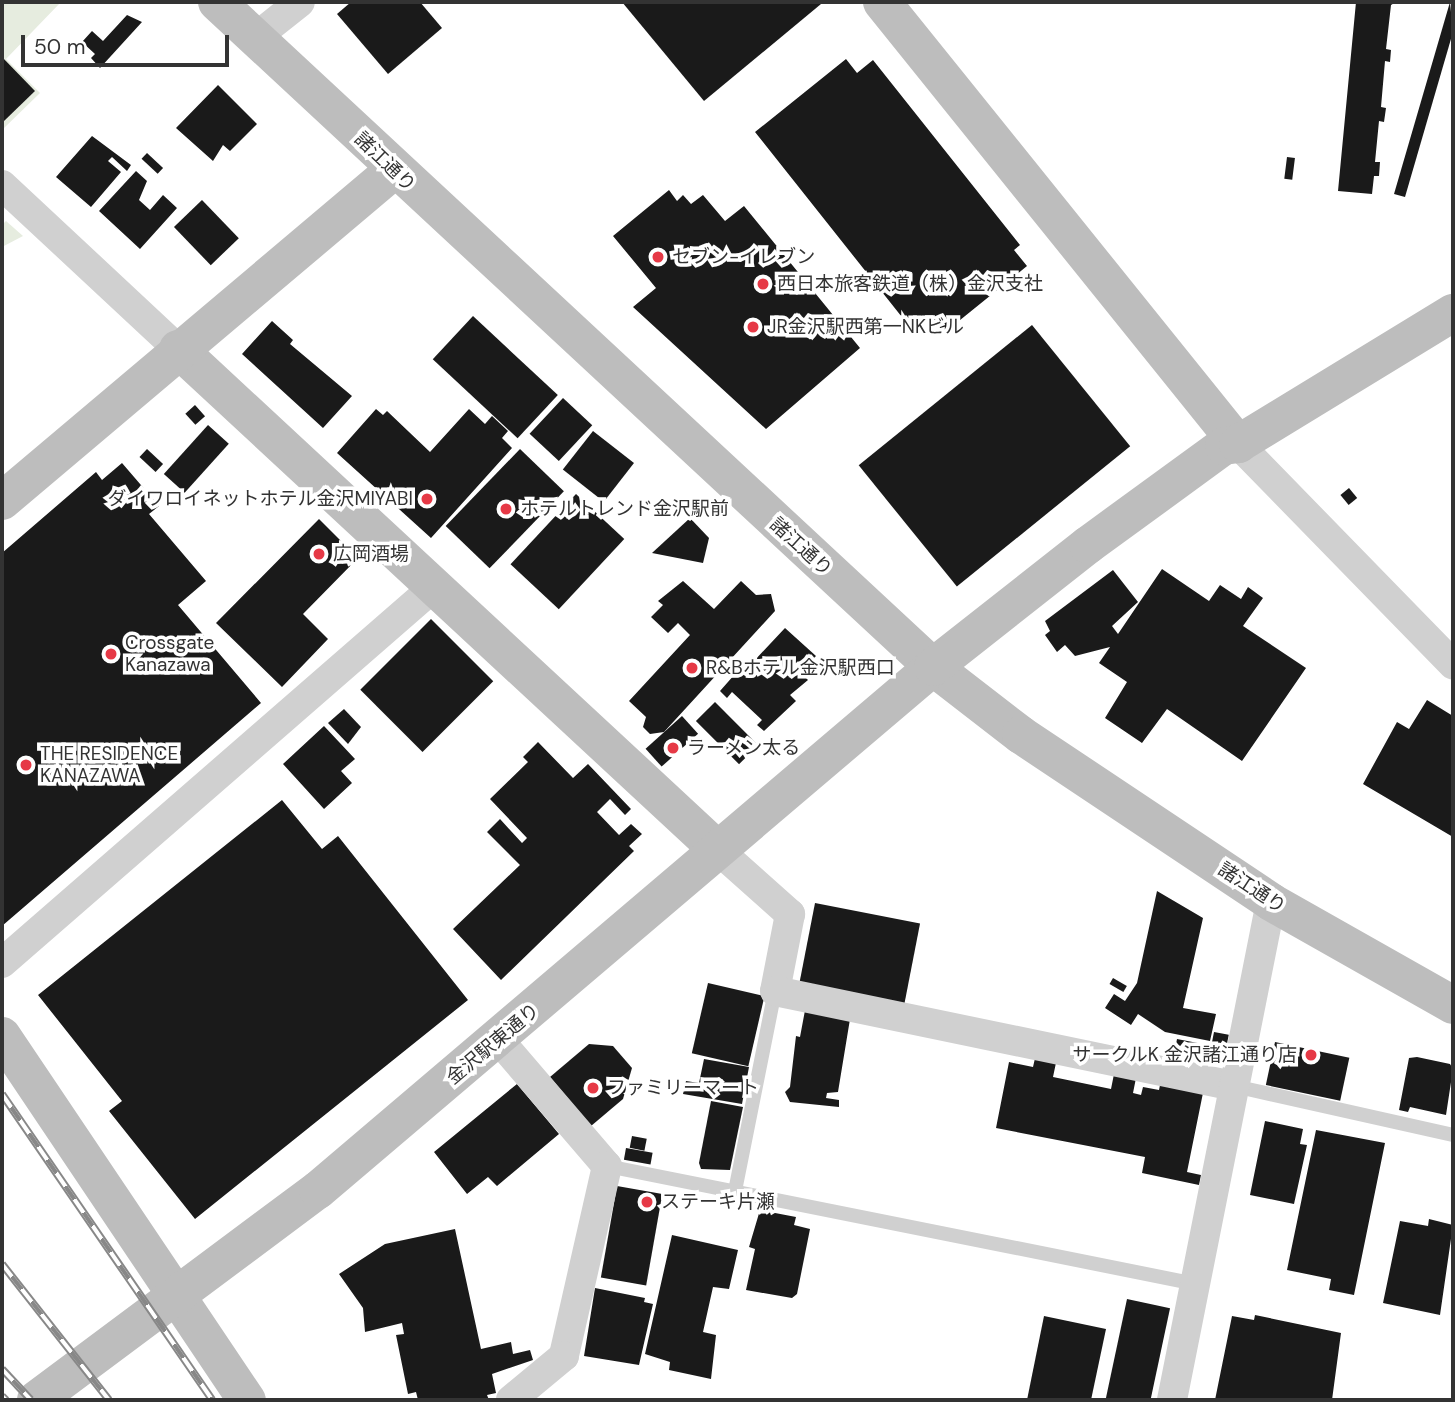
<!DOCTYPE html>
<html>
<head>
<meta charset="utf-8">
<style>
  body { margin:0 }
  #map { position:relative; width:1455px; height:1402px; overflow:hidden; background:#fff; font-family:"DM Sans","Noto Sans JP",sans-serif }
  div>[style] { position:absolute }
  .green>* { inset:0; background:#e6ecdf }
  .building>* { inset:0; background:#1a1a1a; transform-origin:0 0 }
  .lane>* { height:14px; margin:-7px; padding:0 7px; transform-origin:7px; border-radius:7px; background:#d0d0d0 }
  .street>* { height:30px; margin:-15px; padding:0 15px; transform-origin:15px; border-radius:15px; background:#d0d0d0 }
  .secondary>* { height:38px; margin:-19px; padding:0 19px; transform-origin:19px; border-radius:19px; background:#bdbdbd }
  .rail>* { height:8px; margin-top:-4px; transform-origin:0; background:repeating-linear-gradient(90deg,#fff 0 16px,#888 0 32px); box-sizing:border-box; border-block:2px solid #888 }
  .dots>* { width:19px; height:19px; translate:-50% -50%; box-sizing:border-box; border:4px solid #fff; border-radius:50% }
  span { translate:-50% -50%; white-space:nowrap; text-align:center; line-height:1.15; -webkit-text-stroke:7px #fff; paint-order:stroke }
  .street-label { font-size:19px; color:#333 }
  .poi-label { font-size:19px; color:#333 }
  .left { translate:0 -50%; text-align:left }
  .right { translate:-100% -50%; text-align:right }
  .frame { position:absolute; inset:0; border:4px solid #333; pointer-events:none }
  .scale { position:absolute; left:21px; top:35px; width:208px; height:32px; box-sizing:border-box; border:4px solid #333; border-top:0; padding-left:9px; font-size:21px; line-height:24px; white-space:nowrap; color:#333; -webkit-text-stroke:5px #fff; paint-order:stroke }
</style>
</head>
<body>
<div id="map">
  <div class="green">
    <div style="clip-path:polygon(2px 2px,61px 2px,6px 59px,40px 93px,2px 130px)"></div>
    <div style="clip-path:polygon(6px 221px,23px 236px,2px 247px,2px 225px)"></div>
  </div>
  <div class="building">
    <div style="clip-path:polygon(351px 2px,420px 2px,442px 28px,388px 74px,337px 14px)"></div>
    <div style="clip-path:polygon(622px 2px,820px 2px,821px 4px,704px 101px)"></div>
    <div style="clip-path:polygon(1356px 2px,1396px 2px,1391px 5px,1386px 49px,1391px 50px,1390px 62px,1385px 61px,1381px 107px,1386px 108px,1384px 122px,1379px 121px,1375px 162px,1380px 162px,1379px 176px,1374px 176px,1372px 194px,1338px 191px)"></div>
    <div style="clip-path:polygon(1450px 2px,1453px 32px,1405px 197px,1394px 194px)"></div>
    <div style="clip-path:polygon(127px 15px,142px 22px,100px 68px,91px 58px,95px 54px,82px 42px,92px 31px,103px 41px)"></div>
    <div style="clip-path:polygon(2px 57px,35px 91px,4px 121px,2px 119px)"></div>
    <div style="clip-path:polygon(846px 59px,857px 73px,873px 60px,1020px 245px,1014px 250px,1027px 266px,944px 333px,931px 316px,913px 331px,755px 132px)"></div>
    <div style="clip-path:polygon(218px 85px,257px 124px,230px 151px,223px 145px,213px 161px,176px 128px)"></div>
    <div style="clip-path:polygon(92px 136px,131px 165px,127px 171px,112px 157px,108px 161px,121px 172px,91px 207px,56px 177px)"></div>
    <div style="left:147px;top:153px;width:22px;height:8px;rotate:43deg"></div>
    <div style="left:1287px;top:157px;width:8px;height:22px;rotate:7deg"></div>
    <div style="clip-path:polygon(136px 171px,147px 181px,139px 200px,150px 210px,163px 195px,177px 208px,140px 249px,99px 211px)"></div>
    <div style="clip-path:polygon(669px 190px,677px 201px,683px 195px,691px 204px,703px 195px,725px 221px,744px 206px,860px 348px,766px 429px,633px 307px,656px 288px,613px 236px)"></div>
    <div style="left:202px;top:200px;width:53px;height:39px;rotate:46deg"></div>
    <div style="left:473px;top:316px;width:116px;height:59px;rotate:43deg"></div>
    <div style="clip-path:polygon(272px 321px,293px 340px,290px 344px,352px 396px,323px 428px,242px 354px)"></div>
    <div style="left:1032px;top:325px;width:156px;height:223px;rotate:51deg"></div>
    <div style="left:563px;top:398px;width:40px;height:49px;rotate:43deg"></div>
    <div style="left:195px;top:405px;width:15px;height:13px;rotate:48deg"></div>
    <div style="clip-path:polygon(376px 409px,383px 415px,387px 411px,430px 452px,469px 409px,485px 424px,492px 416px,508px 431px,502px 438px,512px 448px,431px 538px,337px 453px)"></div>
    <div style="left:208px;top:425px;width:28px;height:66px;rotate:42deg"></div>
    <div style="left:593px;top:431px;width:52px;height:49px;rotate:38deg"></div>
    <div style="left:147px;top:449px;width:22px;height:11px;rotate:43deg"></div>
    <div style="left:520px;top:449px;width:61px;height:107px;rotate:44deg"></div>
    <div style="clip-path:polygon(122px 463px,159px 506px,149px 514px,206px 581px,178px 605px,261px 703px,2px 926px,2px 553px,96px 472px,102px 480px)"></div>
    <div style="left:1349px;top:488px;width:13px;height:11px;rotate:51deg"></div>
    <div style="left:576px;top:494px;width:66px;height:96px;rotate:43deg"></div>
    <div style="clip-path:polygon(690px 518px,709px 538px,703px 563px,652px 553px)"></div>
    <div style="clip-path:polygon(319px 519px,358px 558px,303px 614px,328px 639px,282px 687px,216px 623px)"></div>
    <div style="clip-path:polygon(1162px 569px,1209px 601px,1220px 585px,1241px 599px,1248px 587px,1263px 598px,1243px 626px,1306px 668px,1242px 761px,1167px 709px,1142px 743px,1105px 718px,1127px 682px,1099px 663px,1110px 647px,1075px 656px,1065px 645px,1057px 652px,1045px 635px,1050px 631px,1045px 621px,1113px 570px,1138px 602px,1112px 626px,1118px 634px)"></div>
    <div style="clip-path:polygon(683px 581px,714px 609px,741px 581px,756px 595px,771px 594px,775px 611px,664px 732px,650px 734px,643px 727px,646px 717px,629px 701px,690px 635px,678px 623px,668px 633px,651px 617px,663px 605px,658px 601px)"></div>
    <div style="left:431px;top:619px;width:88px;height:100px;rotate:45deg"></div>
    <div style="clip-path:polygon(785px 628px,816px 656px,800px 672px,808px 680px,790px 695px,796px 701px,764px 731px,757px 725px,762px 720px,732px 692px,727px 698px,720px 691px,750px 657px,754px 661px)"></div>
    <div style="clip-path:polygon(1427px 700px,1453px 716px,1453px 837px,1363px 784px,1397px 722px,1409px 729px)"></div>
    <div style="left:715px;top:702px;width:61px;height:27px;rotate:45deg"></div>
    <div style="clip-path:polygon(344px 709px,361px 727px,348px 744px,328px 723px)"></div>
    <div style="left:682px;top:716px;width:24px;height:49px;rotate:48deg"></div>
    <div style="clip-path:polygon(324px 726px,355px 759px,341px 771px,352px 783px,324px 809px,283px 764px)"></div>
    <div style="clip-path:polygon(538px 742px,573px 778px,588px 764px,631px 809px,625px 815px,610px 799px,597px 812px,619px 835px,631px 824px,642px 834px,629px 846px,634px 851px,501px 980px,453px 929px,520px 865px,487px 832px,500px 819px,522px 843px,527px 838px,490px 799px,528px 762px,523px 757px)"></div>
    <div style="clip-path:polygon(282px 800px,322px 849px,338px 836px,468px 1000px,195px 1219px,109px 1111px,122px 1101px,38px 995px)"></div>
    <div style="clip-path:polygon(1157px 891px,1203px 918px,1183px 1008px,1216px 1014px,1210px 1041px,1165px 1032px,1138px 1014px,1131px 1025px,1105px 1008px,1114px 994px,1125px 1001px,1137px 983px)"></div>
    <div style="left:815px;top:903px;width:107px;height:90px;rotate:11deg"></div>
    <div style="left:1113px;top:978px;width:16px;height:7px;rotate:30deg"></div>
    <div style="left:708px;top:983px;width:58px;height:72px;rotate:13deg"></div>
    <div style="clip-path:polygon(806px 1005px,851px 1013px,838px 1092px,827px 1093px,826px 1098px,839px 1100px,839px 1107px,790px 1102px,785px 1092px,790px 1087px,796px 1036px,800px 1037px)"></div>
    <div style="left:1214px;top:1032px;width:15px;height:11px;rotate:11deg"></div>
    <div style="left:1177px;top:1039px;width:25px;height:12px;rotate:11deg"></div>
    <div style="left:1275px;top:1042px;width:76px;height:44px;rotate:12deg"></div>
    <div style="clip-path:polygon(589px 1044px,613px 1046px,632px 1068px,623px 1099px,591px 1126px,550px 1077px)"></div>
    <div style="clip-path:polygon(1036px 1054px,1057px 1058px,1053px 1077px,1111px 1089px,1115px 1069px,1137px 1073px,1133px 1093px,1141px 1095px,1143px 1087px,1159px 1090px,1162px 1075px,1205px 1083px,1187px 1172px,1201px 1175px,1199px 1185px,1142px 1173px,1145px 1157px,996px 1128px,1009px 1062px,1033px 1067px)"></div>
    <div style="clip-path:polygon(1417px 1057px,1450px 1064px,1453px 1069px,1446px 1115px,1410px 1107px,1408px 1112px,1399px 1110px,1409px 1058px)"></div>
    <div style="clip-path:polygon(704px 1059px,749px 1067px,742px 1104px,683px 1094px,686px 1081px,699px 1083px)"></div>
    <div style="clip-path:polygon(517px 1084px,559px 1134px,497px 1186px,488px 1177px,467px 1194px,434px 1152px)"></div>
    <div style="clip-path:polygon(711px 1101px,743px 1107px,730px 1170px,701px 1169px,699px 1163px)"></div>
    <div style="clip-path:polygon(1265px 1121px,1303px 1129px,1300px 1144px,1307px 1145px,1294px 1204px,1250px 1195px)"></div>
    <div style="clip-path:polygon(1316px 1130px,1385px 1143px,1354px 1295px,1329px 1290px,1331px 1279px,1287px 1270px)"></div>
    <div style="left:632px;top:1136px;width:15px;height:12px;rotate:11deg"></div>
    <div style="left:626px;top:1148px;width:27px;height:12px;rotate:10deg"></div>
    <div style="left:617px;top:1186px;width:46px;height:93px;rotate:10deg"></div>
    <div style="clip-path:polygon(760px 1210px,796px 1217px,794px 1225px,810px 1229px,797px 1294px,792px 1298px,746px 1290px,755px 1249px,749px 1247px)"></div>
    <div style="clip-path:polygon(1429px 1219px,1453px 1225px,1440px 1315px,1383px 1303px,1400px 1221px,1428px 1226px)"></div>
    <div style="clip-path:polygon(455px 1229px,481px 1349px,511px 1342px,513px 1354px,530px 1350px,533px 1360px,492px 1374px,496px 1393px,487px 1395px,489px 1400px,418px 1400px,416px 1392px,408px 1394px,396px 1335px,404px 1334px,402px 1323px,365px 1332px,363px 1308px,339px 1274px,385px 1244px)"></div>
    <div style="clip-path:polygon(672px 1235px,738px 1250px,729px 1289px,713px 1287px,703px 1332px,716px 1335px,711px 1379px,669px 1370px,670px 1362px,645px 1354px)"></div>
    <div style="clip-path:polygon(595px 1288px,645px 1298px,644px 1302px,653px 1304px,639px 1365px,584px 1356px)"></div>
    <div style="left:1127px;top:1299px;width:44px;height:103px;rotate:12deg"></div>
    <div style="clip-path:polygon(1255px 1315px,1341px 1333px,1332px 1400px,1215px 1400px,1232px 1316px,1254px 1320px)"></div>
    <div style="clip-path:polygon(1044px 1316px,1106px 1329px,1091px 1400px,1027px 1400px)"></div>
  </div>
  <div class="lane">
    <div style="left:1234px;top:1086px;width:224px;rotate:12.6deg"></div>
    <div style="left:607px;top:1166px;width:601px;rotate:11.33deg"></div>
    <div style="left:735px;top:1191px;width:204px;rotate:-78.7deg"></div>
  </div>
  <div class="street">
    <div style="left:256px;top:37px;width:56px;rotate:-38.5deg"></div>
    <div style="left:2px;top:185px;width:241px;rotate:43deg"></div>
    <div style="left:1238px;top:444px;width:308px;rotate:45.7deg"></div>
    <div style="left:717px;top:849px;width:98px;rotate:41.7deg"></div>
    <div style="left:790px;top:914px;width:78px;rotate:101deg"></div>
    <div style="left:775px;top:991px;width:469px;rotate:11.7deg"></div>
    <div style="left:2px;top:963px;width:573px;rotate:-41.04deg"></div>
    <div style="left:498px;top:1039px;width:167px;rotate:49.4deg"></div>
    <div style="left:607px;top:1166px;width:195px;rotate:102.8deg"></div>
    <div style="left:564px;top:1356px;width:69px;rotate:140.3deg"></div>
    <div style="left:1172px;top:1400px;width:508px;rotate:-78.76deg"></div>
  </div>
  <div class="secondary">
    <div style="left:217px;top:2px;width:977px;rotate:42.89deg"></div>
    <div style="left:933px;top:667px;width:111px;rotate:37.7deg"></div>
    <div style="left:1021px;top:735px;width:301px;rotate:33.7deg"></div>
    <div style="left:1271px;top:902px;width:209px;rotate:29.5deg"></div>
    <div style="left:882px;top:2px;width:568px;rotate:51.15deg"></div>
    <div style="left:178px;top:349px;width:735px;rotate:42.85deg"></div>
    <div style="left:2px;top:501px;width:513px;rotate:-40.18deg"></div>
    <div style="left:2px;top:1036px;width:439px;rotate:56.1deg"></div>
    <div style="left:36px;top:1400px;width:352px;rotate:-36.7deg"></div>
    <div style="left:318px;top:1190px;width:807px;rotate:-40.38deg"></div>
    <div style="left:933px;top:667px;width:197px;rotate:-38.2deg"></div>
    <div style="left:1088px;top:545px;width:168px;rotate:-36.1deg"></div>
    <div style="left:1224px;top:446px;width:14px;rotate:-8deg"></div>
    <div style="left:1238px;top:444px;width:252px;rotate:-31.4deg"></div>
  </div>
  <div class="rail">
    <div style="left:2px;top:1094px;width:371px;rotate:55.5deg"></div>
    <div style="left:2px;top:1264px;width:173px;rotate:51.8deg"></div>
    <div style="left:2px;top:1369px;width:42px;rotate:46.9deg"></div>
    <div style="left:2px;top:1396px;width:6px;rotate:45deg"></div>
  </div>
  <div class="dots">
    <div style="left:658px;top:257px;background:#e63946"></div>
    <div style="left:763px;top:284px;background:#e63946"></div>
    <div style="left:753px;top:327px;background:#e63946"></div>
    <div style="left:427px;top:499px;background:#e63946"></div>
    <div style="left:506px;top:509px;background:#e63946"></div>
    <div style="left:319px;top:554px;background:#e63946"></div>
    <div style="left:111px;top:654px;background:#e63946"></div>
    <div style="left:692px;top:668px;background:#e63946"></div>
    <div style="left:673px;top:748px;background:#e63946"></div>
    <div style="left:26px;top:765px;background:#e63946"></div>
    <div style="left:1311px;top:1055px;background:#e63946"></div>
    <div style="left:593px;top:1088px;background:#e63946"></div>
    <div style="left:647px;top:1202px;background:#e63946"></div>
  </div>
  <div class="street-label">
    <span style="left:385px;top:162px;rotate:44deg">諸江通り</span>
    <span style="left:801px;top:547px;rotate:42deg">諸江通り</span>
    <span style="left:1252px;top:888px;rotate:33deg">諸江通り</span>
    <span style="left:493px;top:1044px;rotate:-40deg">金沢駅東通り</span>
  </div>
  <div class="poi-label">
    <span class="left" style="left:672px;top:257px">セブン-イレブン</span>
    <span class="left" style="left:777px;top:284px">西日本旅客鉄道（株）金沢支社</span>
    <span class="left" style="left:767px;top:327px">JR金沢駅西第一NKビル</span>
    <span class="right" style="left:413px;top:499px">ダイワロイネットホテル金沢MIYABI</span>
    <span class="left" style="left:520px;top:509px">ホテルトレンド金沢駅前</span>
    <span class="left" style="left:333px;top:554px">広岡酒場</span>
    <span class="left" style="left:125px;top:654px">Crossgate<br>Kanazawa</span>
    <span class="left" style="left:706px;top:668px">R&amp;Bホテル金沢駅西口</span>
    <span class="left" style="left:687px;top:748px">ラーメン太る</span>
    <span class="left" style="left:40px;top:765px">THE RESIDENCE<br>KANAZAWA</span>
    <span class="right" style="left:1297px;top:1055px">サークルK 金沢諸江通り店</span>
    <span class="left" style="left:607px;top:1088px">ファミリーマート</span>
    <span class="left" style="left:661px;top:1202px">ステーキ片瀬</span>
  </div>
  <div class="frame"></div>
  <div class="scale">50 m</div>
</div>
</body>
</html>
